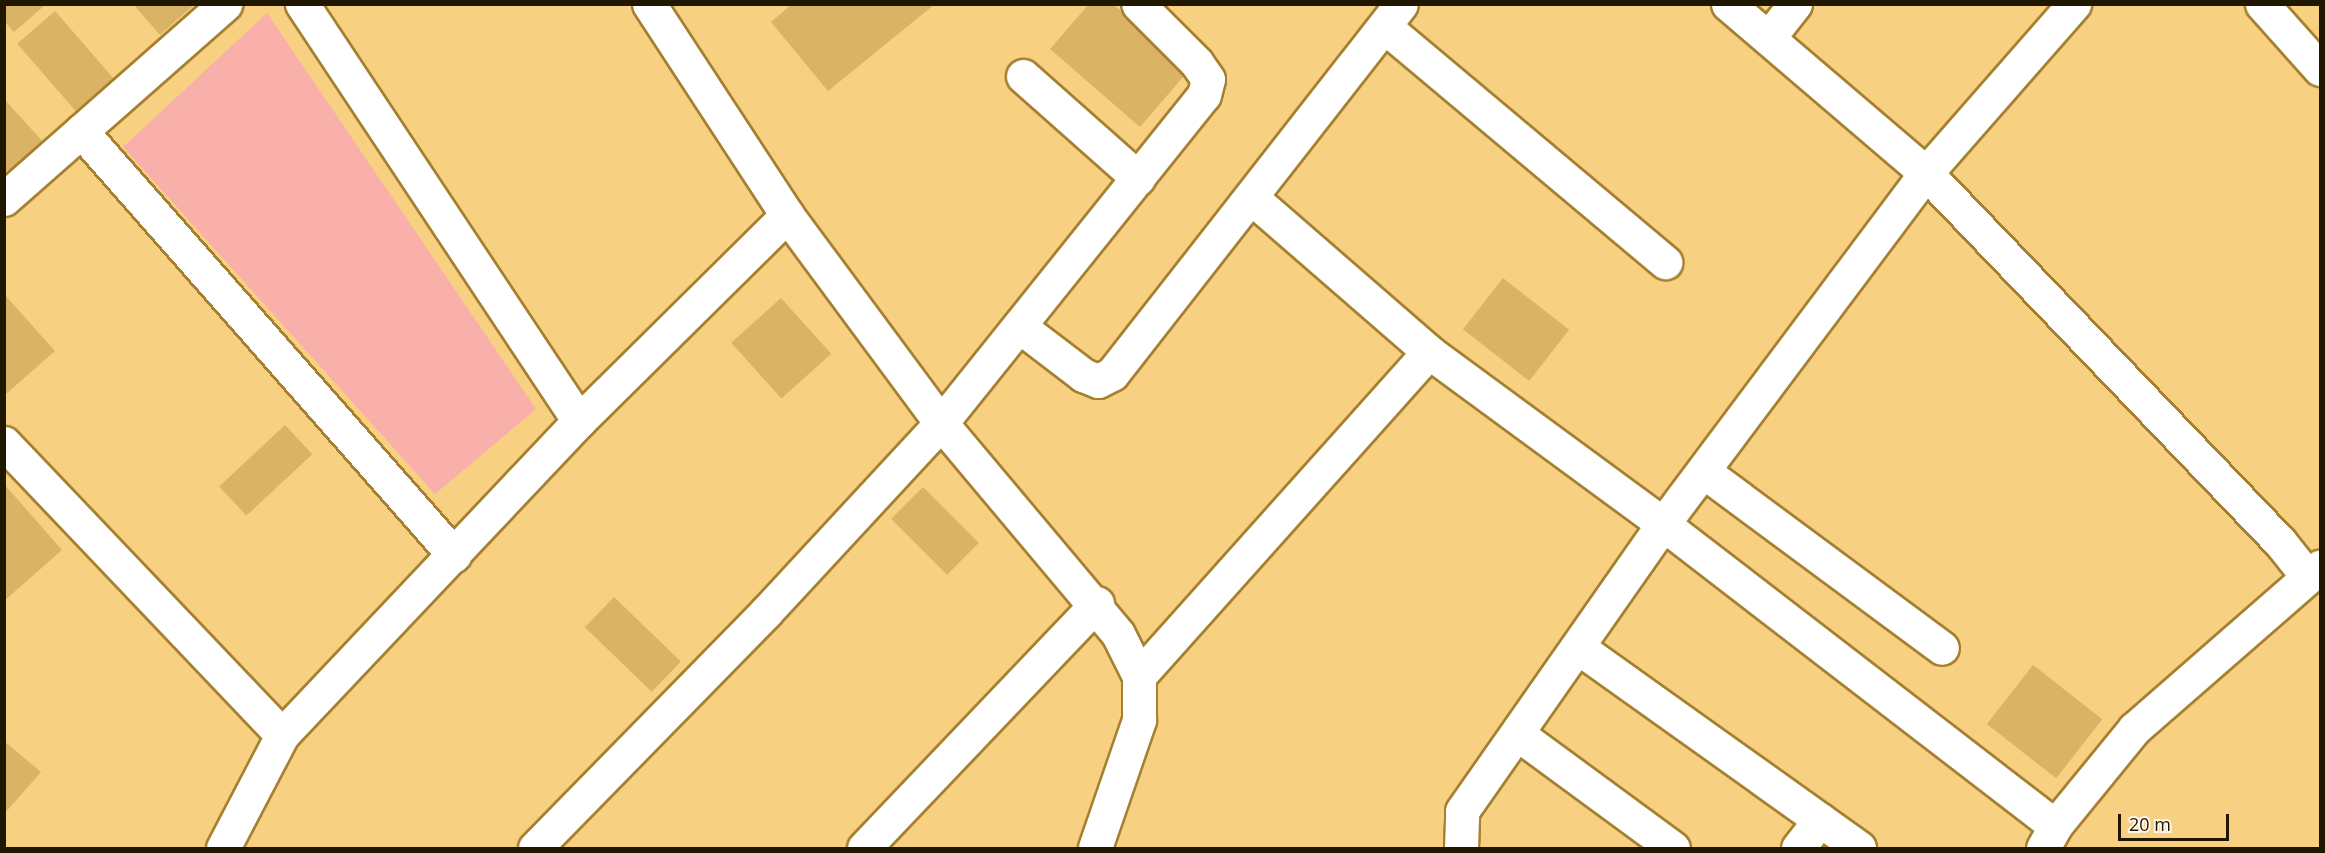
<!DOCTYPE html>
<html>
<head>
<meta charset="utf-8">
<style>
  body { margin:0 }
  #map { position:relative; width:2325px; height:853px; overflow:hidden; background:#f7d082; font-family:"Open Sans",sans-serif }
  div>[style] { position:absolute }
  .green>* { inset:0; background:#f9b0ab }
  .building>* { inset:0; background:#dab366; transform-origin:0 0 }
  .roads { filter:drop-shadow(2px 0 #a58030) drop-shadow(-2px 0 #a58030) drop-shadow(0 2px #a58030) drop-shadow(0 -2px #a58030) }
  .minor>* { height:33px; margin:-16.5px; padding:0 16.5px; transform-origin:16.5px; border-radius:16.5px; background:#fff }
  .tertiary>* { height:33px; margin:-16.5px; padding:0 16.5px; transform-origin:16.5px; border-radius:16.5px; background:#fff }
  span { translate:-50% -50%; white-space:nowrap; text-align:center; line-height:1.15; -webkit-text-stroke:6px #fef6e7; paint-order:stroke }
  .frame { position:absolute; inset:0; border:6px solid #211600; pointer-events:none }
  .scale { position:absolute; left:2118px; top:814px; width:111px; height:27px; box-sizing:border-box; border:3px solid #211600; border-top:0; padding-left:8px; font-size:18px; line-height:21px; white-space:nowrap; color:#211600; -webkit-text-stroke:4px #fef6e7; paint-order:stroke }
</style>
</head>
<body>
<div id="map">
  <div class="green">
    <div style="clip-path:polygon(267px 13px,536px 409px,435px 494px,123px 147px)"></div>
  </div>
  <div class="building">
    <div style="clip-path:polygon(133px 4px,195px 4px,160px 35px)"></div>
    <div style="clip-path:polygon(792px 4px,935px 4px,828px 91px,771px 22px)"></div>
    <div style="clip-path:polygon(1089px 4px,1113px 4px,1189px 70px,1140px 127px,1050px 49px)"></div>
    <div style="clip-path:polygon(4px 5px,45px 5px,14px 32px,4px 21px)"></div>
    <div style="left:55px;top:11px;width:97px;height:50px;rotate:49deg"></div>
    <div style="clip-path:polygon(4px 99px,46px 145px,11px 176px,4px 168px)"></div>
    <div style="left:1503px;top:278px;width:84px;height:65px;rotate:38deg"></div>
    <div style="clip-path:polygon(4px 294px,55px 351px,6px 394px,4px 391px)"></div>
    <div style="left:781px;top:298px;width:75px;height:67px;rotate:48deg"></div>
    <div style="left:285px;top:425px;width:40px;height:90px;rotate:47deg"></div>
    <div style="clip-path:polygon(4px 484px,62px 550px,4px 601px)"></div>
    <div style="left:923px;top:487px;width:79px;height:45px;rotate:45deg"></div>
    <div style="left:614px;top:597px;width:93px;height:42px;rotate:44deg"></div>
    <div style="left:2033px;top:665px;width:88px;height:75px;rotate:38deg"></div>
    <div style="clip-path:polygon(4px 741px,41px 772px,4px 814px)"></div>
  </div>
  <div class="roads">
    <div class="minor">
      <div style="left:1728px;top:4px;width:260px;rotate:40.5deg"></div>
      <div style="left:1926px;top:173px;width:511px;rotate:46.19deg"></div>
      <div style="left:2280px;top:542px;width:43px;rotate:51.5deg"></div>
      <div style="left:2262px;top:4px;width:87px;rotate:48.3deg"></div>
      <div style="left:1385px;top:27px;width:366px;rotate:40deg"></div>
      <div style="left:1769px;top:37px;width:42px;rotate:-51.8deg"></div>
      <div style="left:1023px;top:76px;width:154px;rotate:41.6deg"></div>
      <div style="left:81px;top:131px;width:565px;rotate:48.66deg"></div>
      <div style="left:1252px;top:198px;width:235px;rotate:41deg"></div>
      <div style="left:1429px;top:352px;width:290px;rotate:36.3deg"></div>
      <div style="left:1663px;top:524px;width:495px;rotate:37.6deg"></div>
      <div style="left:4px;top:199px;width:295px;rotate:-41.4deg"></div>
      <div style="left:1019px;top:326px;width:81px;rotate:37.4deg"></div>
      <div style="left:1083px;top:375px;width:16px;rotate:22deg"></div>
      <div style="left:1098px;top:381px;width:16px;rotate:-27deg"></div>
      <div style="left:1112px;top:374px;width:469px;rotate:-52deg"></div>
      <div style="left:579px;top:421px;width:293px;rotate:-44.7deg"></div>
      <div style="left:4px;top:443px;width:403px;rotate:46.4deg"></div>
      <div style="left:1703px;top:471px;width:297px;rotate:36.5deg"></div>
      <div style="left:1579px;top:648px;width:344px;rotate:35.5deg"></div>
      <div style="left:1139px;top:676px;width:435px;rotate:-48.2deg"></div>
      <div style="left:1519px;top:735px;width:191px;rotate:36.3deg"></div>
      <div style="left:223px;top:848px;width:127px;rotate:-62.4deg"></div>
      <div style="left:282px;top:735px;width:432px;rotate:-46.6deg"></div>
      <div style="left:579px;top:421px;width:501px;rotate:-123.59deg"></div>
      <div style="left:535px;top:848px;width:330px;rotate:-45.6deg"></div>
      <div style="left:766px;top:612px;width:258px;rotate:-47.2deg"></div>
      <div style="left:941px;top:423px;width:420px;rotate:-51.3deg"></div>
      <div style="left:1204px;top:95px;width:16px;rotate:-76deg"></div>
      <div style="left:1208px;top:79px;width:19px;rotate:-125deg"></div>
      <div style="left:1197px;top:63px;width:83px;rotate:-135deg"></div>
      <div style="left:864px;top:848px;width:338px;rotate:-46.4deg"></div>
      <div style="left:1461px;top:848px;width:37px;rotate:-88deg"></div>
      <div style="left:1462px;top:811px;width:350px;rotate:-55deg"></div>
      <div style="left:1663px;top:524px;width:439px;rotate:-53.2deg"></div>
      <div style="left:1926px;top:173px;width:225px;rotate:-48.8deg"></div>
      <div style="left:1798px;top:848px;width:36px;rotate:-52deg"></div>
      <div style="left:2043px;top:848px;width:25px;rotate:-61deg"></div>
      <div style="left:2055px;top:826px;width:125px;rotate:-50.8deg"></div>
      <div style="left:2134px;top:729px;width:247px;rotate:-41.1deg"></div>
    </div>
    <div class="tertiary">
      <div style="left:649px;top:4px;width:252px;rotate:56.8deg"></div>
      <div style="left:787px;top:215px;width:259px;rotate:53.5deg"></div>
      <div style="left:941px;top:423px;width:275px;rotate:50deg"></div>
      <div style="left:1118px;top:634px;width:47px;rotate:63.4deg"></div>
      <div style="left:1139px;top:676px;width:44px;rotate:90deg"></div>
      <div style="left:1139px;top:720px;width:135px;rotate:109deg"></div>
    </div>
  </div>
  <div class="frame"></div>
  <div class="scale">20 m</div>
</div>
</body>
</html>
